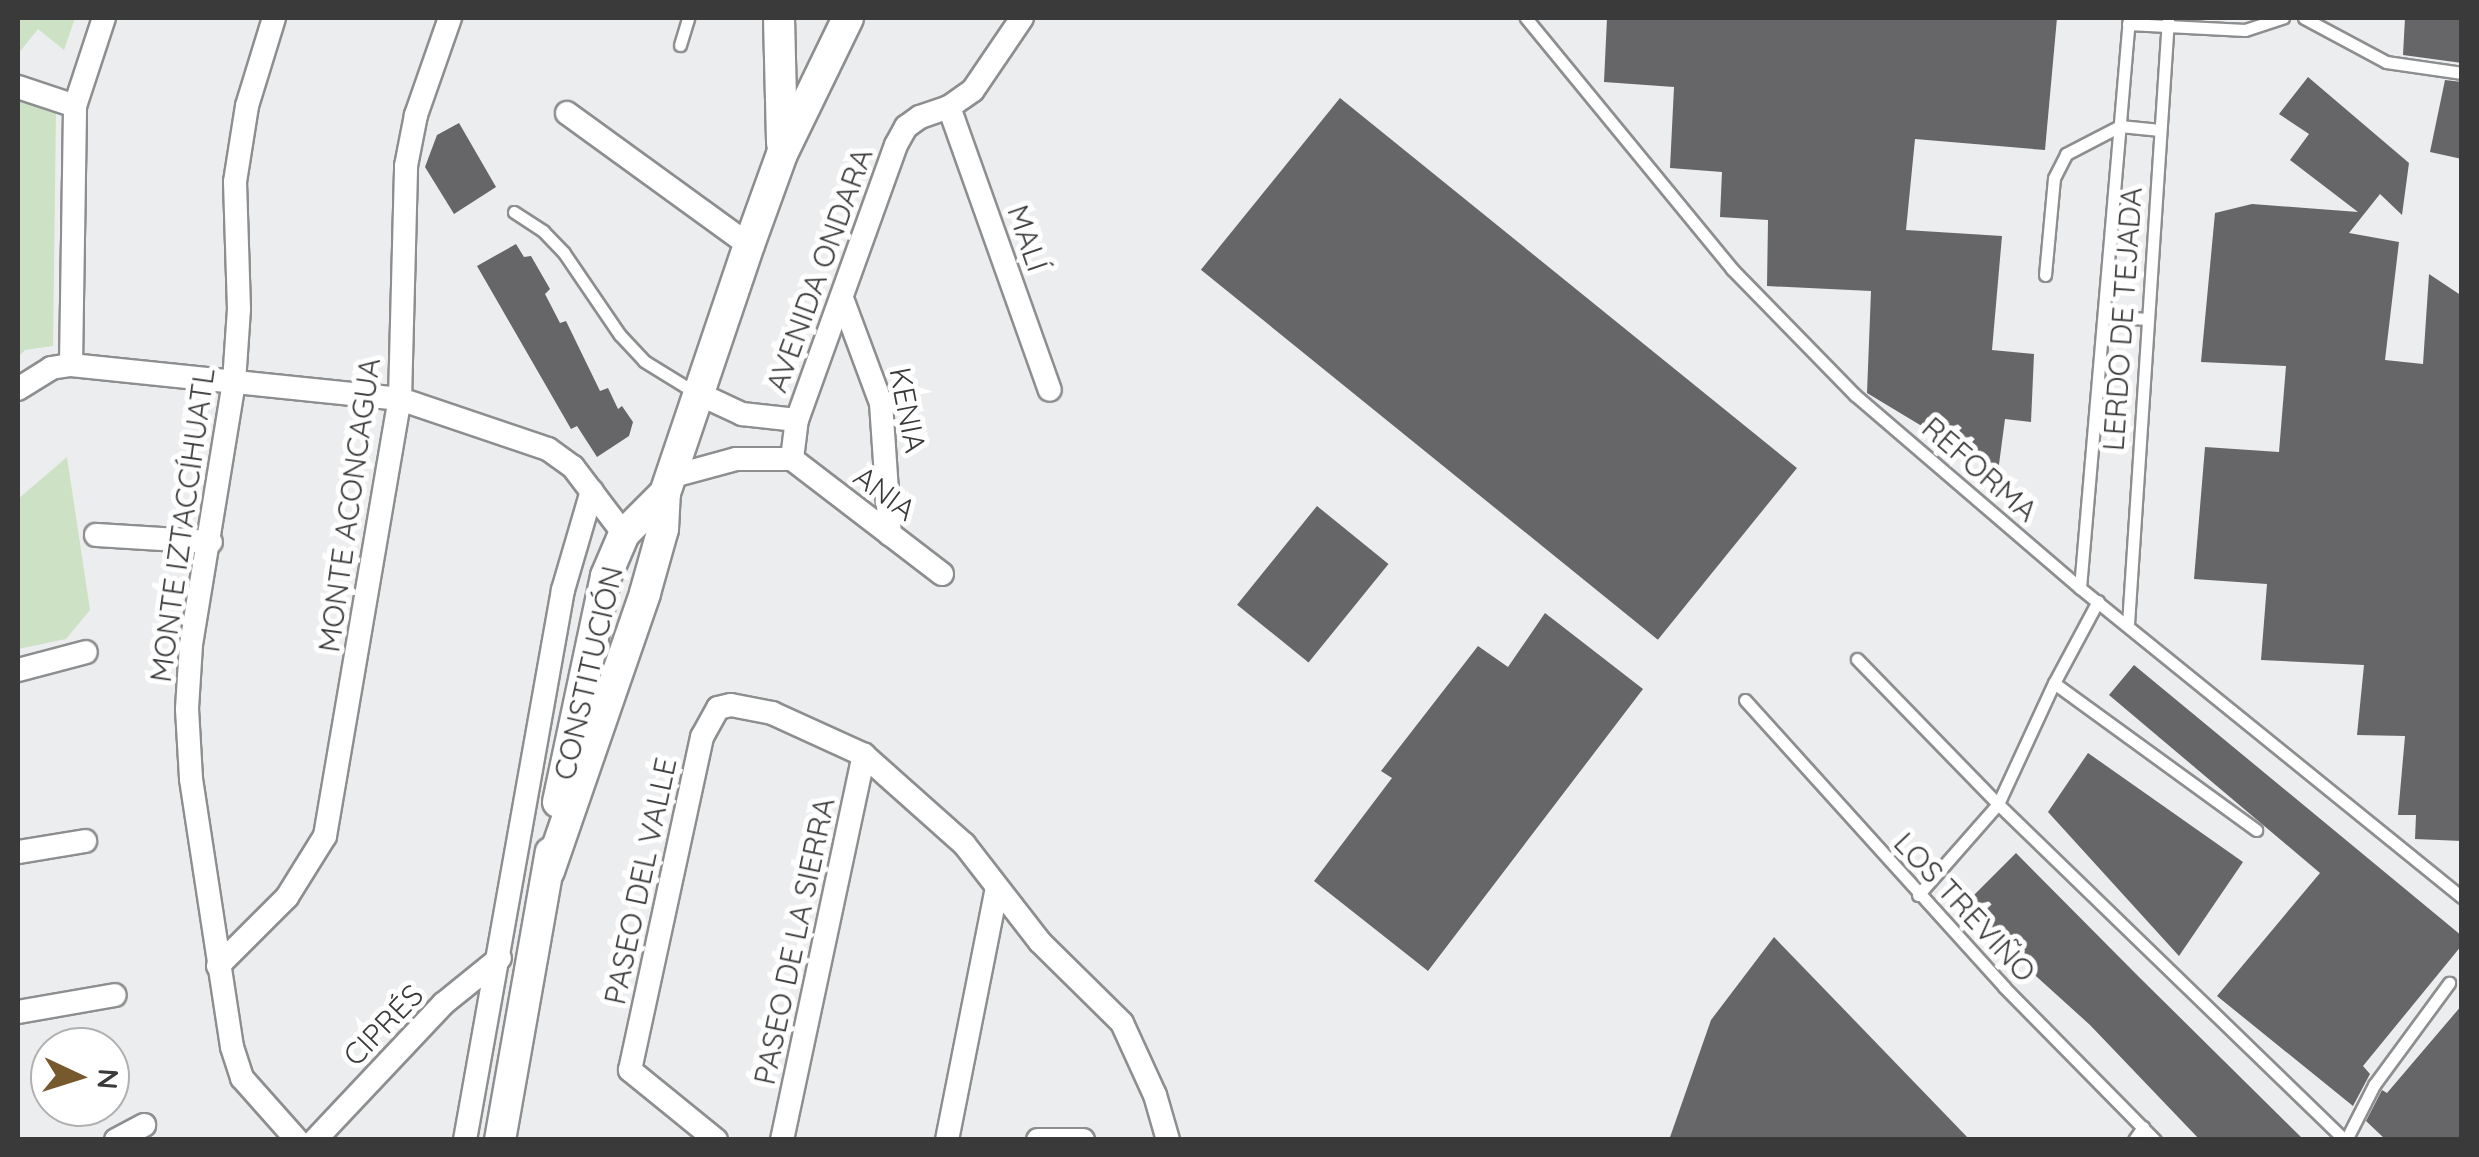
<!DOCTYPE html>
<html>
<head>
<meta charset="utf-8">
<style>
  body { margin:0 }
  #map { position:relative; width:2479px; height:1157px; overflow:hidden; background:#ecedef; font-family:Quicksand,sans-serif }
  div>[style] { position:absolute }
  .green>* { inset:0; background:#cde1c5 }
  .building>* { inset:0; background:#666668; transform-origin:0 0 }
  .roads { filter:drop-shadow(2px 0 #8d8e8f) drop-shadow(-2px 0 #8d8e8f) drop-shadow(0 2px #8d8e8f) drop-shadow(0 -2px #8d8e8f) }
  .lane>* { height:11px; margin:-5.5px; padding:0 5.5px; transform-origin:5.5px; border-radius:5.5px; background:#fff }
  .street>* { height:22px; margin:-11px; padding:0 11px; transform-origin:11px; border-radius:11px; background:#fff }
  .secondary>* { height:30px; margin:-15px; padding:0 15px; transform-origin:15px; border-radius:15px; background:#fff }
  span { translate:-50% -50%; white-space:nowrap; text-align:center; line-height:1.15; -webkit-text-stroke:10px #fff; paint-order:stroke }
  .street-label { font-size:30px; color:#3a3a3b }
  .frame { position:absolute; inset:0; border:20px solid #3a3a3b; pointer-events:none }
  .north { position:absolute; left:30px; top:1027px; width:100px; height:100px; box-sizing:border-box; background:#fff; border:2px solid #b0b0b1; border-radius:50%; rotate:94deg; font-size:28px; font-weight:700; line-height:40px; text-align:center; color:#3a3a3b }
  .north::after { content:''; display:block; margin:auto; width:35px; height:45px; background:#765a2d; clip-path:polygon(50% 0,100% 100%,50% 72%,0 100%) }
</style>
</head>
<body>
<div id="map">
  <div class="green">
    <div style="clip-path:polygon(18px 18px,75px 18px,64px 50px,38px 29px,18px 54px)"></div>
    <div style="clip-path:polygon(18px 100px,56px 111px,53px 346px,25px 350px,18px 357px)"></div>
    <div style="clip-path:polygon(67px 457px,90px 610px,66px 639px,18px 649px,18px 499px)"></div>
  </div>
  <div class="building">
    <div style="clip-path:polygon(1607px 18px,2057px 18px,2045px 150px,1915px 139px,1906px 230px,2002px 236px,1992px 350px,2034px 354px,2031px 422px,2005px 419px,1998px 472px,1867px 393px,1871px 291px,1767px 286px,1768px 220px,1720px 217px,1722px 172px,1670px 168px,1674px 87px,1604px 82px)"></div>
    <div style="clip-path:polygon(2405px 18px,2462px 18px,2462px 63px,2403px 55px)"></div>
    <div style="clip-path:polygon(2308px 77px,2409px 163px,2402px 215px,2380px 194px,2349px 233px,2399px 242px,2385px 360px,2423px 364px,2429px 274px,2462px 296px,2462px 841px,2415px 839px,2416px 815px,2398px 815px,2405px 736px,2357px 735px,2364px 665px,2261px 660px,2267px 584px,2194px 579px,2205px 447px,2279px 452px,2286px 366px,2201px 362px,2215px 213px,2252px 204px,2358px 212px,2290px 160px,2309px 134px,2279px 114px)"></div>
    <div style="clip-path:polygon(2445px 80px,2462px 82px,2462px 159px,2430px 152px)"></div>
    <div style="left:1340px;top:98px;width:588px;height:221px;rotate:39deg"></div>
    <div style="clip-path:polygon(459px 123px,496px 187px,454px 214px,425px 167px,437px 135px)"></div>
    <div style="clip-path:polygon(516px 244px,524px 257px,531px 256px,550px 289px,545px 294px,560px 323px,566px 321px,600px 391px,608px 388px,618px 409px,622px 406px,633px 422px,629px 436px,597px 457px,577px 426px,571px 429px,477px 266px)"></div>
    <div style="left:1317px;top:506px;width:92px;height:127px;rotate:39deg"></div>
    <div style="clip-path:polygon(1545px 613px,1643px 689px,1428px 971px,1314px 881px,1392px 778px,1381px 771px,1478px 646px,1508px 667px)"></div>
    <div style="clip-path:polygon(2134px 665px,2462px 936px,2462px 945px,2363px 1066px,2370px 1074px,2353px 1106px,2217px 996px,2320px 873px,2109px 695px)"></div>
    <div style="clip-path:polygon(2088px 753px,2243px 862px,2179px 956px,2048px 812px)"></div>
    <div style="clip-path:polygon(2016px 853px,2139px 977px,2304px 1140px,2200px 1140px,2090px 1025px,1961px 908px)"></div>
    <div style="clip-path:polygon(1774px 937px,1970px 1140px,1669px 1140px,1711px 1020px)"></div>
    <div style="clip-path:polygon(2462px 1005px,2462px 1140px,2386px 1140px,2366px 1121px,2382px 1090px,2387px 1093px)"></div>
  </div>
  <div class="roads">
    <div class="lane">
      <div style="left:1526px;top:18px;width:325px;rotate:50.6deg"></div>
      <div style="left:1732px;top:269px;width:176px;rotate:45.7deg"></div>
      <div style="left:1855px;top:395px;width:296px;rotate:40.6deg"></div>
      <div style="left:2080px;top:588px;width:491px;rotate:39deg"></div>
      <div style="left:2304px;top:18px;width:93px;rotate:28.2deg"></div>
      <div style="left:2386px;top:62px;width:77px;rotate:8.2deg"></div>
      <div style="left:2128px;top:24px;width:117px;rotate:2.9deg"></div>
      <div style="left:2245px;top:30px;width:40px;rotate:-18deg"></div>
      <div style="left:680px;top:45px;width:28px;rotate:-73deg"></div>
      <div style="left:514px;top:212px;width:35px;rotate:33deg"></div>
      <div style="left:543px;top:231px;width:30px;rotate:46deg"></div>
      <div style="left:564px;top:253px;width:99px;rotate:55.7deg"></div>
      <div style="left:620px;top:335px;width:35px;rotate:47deg"></div>
      <div style="left:644px;top:361px;width:61px;rotate:31.6deg"></div>
      <div style="left:2045px;top:275px;width:97px;rotate:-84.7deg"></div>
      <div style="left:2054px;top:178px;width:27px;rotate:-63deg"></div>
      <div style="left:2066px;top:154px;width:61px;rotate:-27.4deg"></div>
      <div style="left:2120px;top:126px;width:40px;rotate:5.7deg"></div>
      <div style="left:2105px;top:316px;width:42px;rotate:4.1deg"></div>
      <div style="left:2080px;top:588px;width:572px;rotate:-85.09deg"></div>
      <div style="left:2128px;top:624px;width:607px;rotate:-86.22deg"></div>
      <div style="left:1857px;top:659px;width:202px;rotate:45.8deg"></div>
      <div style="left:1998px;top:804px;width:483px;rotate:44.1deg"></div>
      <div style="left:2054px;top:683px;width:250px;rotate:36deg"></div>
      <div style="left:1745px;top:700px;width:387px;rotate:47.9deg"></div>
      <div style="left:2004px;top:987px;width:215px;rotate:45.4deg"></div>
      <div style="left:1918px;top:895px;width:121px;rotate:-48.7deg"></div>
      <div style="left:1998px;top:804px;width:133px;rotate:-65.2deg"></div>
      <div style="left:2054px;top:683px;width:93px;rotate:-61.8deg"></div>
      <div style="left:2134px;top:1140px;width:16px;rotate:-55deg"></div>
      <div style="left:2346px;top:1140px;width:62px;rotate:-63deg"></div>
      <div style="left:2374px;top:1085px;width:127px;rotate:-53.7deg"></div>
    </div>
    <div class="street">
      <div style="left:274px;top:18px;width:92px;rotate:107.1deg"></div>
      <div style="left:247px;top:106px;width:77px;rotate:99deg"></div>
      <div style="left:235px;top:182px;width:127px;rotate:88.2deg"></div>
      <div style="left:239px;top:309px;width:73px;rotate:93.9deg"></div>
      <div style="left:234px;top:382px;width:266px;rotate:99.3deg"></div>
      <div style="left:191px;top:645px;width:64px;rotate:93.6deg"></div>
      <div style="left:187px;top:709px;width:70px;rotate:86.7deg"></div>
      <div style="left:191px;top:779px;width:271px;rotate:81.3deg"></div>
      <div style="left:232px;top:1047px;width:33px;rotate:72deg"></div>
      <div style="left:242px;top:1078px;width:83px;rotate:48.4deg"></div>
      <div style="left:18px;top:87px;width:60px;rotate:18.4deg"></div>
      <div style="left:949px;top:107px;width:300px;rotate:70.4deg"></div>
      <div style="left:567px;top:113px;width:225px;rotate:36deg"></div>
      <div style="left:843px;top:301px;width:109px;rotate:69.6deg"></div>
      <div style="left:881px;top:403px;width:132px;rotate:86.1deg"></div>
      <div style="left:71px;top:365px;width:259px;rotate:-89.1deg"></div>
      <div style="left:75px;top:106px;width:93px;rotate:-71.8deg"></div>
      <div style="left:18px;top:389px;width:39px;rotate:-32deg"></div>
      <div style="left:51px;top:368px;width:20px;rotate:-9deg"></div>
      <div style="left:71px;top:365px;width:331px;rotate:5.9deg"></div>
      <div style="left:400px;top:399px;width:156px;rotate:18.7deg"></div>
      <div style="left:548px;top:449px;width:31px;rotate:36deg"></div>
      <div style="left:573px;top:467px;width:84px;rotate:52.7deg"></div>
      <div style="left:697px;top:393px;width:50px;rotate:25deg"></div>
      <div style="left:742px;top:414px;width:55px;rotate:6.2deg"></div>
      <div style="left:792px;top:459px;width:39px;rotate:-83deg"></div>
      <div style="left:797px;top:420px;width:292px;rotate:-70.2deg"></div>
      <div style="left:896px;top:145px;width:21px;rotate:-61deg"></div>
      <div style="left:906px;top:127px;width:17px;rotate:-36deg"></div>
      <div style="left:920px;top:117px;width:31px;rotate:-19deg"></div>
      <div style="left:949px;top:107px;width:29px;rotate:-35deg"></div>
      <div style="left:973px;top:90px;width:87px;rotate:-55.8deg"></div>
      <div style="left:792px;top:459px;width:189px;rotate:37.5deg"></div>
      <div style="left:670px;top:477px;width:68px;rotate:-15.3deg"></div>
      <div style="left:736px;top:459px;width:56px"></div>
      <div style="left:96px;top:535px;width:115px;rotate:3.5deg"></div>
      <div style="left:18px;top:670px;width:70px;rotate:-14.8deg"></div>
      <div style="left:18px;top:852px;width:68px;rotate:-9.3deg"></div>
      <div style="left:218px;top:966px;width:98px;rotate:-45deg"></div>
      <div style="left:287px;top:897px;width:72px;rotate:-58.1deg"></div>
      <div style="left:325px;top:836px;width:443px;rotate:-80.3deg"></div>
      <div style="left:400px;top:399px;width:233px;rotate:-88.5deg"></div>
      <div style="left:406px;top:166px;width:52px;rotate:-78.9deg"></div>
      <div style="left:416px;top:115px;width:103px;rotate:-70.7deg"></div>
      <div style="left:18px;top:1012px;width:98px;rotate:-9.9deg"></div>
      <div style="left:116px;top:1140px;width:32px;rotate:-28deg"></div>
      <div style="left:315px;top:1140px;width:187px;rotate:-46.7deg"></div>
      <div style="left:443px;top:1004px;width:73px;rotate:-38.9deg"></div>
      <div style="left:465px;top:1140px;width:559px;rotate:-79.9deg"></div>
      <div style="left:563px;top:590px;width:103px;rotate:-73.7deg"></div>
      <div style="left:716px;top:1140px;width:111px;rotate:-140.9deg"></div>
      <div style="left:630px;top:1070px;width:341px;rotate:-77.8deg"></div>
      <div style="left:702px;top:737px;width:33px;rotate:-61deg"></div>
      <div style="left:718px;top:708px;width:13px;rotate:-13deg"></div>
      <div style="left:731px;top:705px;width:42px;rotate:11deg"></div>
      <div style="left:772px;top:713px;width:101px;rotate:24.5deg"></div>
      <div style="left:864px;top:755px;width:134px;rotate:41.7deg"></div>
      <div style="left:964px;top:844px;width:124px;rotate:52.2deg"></div>
      <div style="left:1040px;top:942px;width:115px;rotate:44.6deg"></div>
      <div style="left:1122px;top:1023px;width:79px;rotate:65.4deg"></div>
      <div style="left:1155px;top:1095px;width:47px;rotate:73.9deg"></div>
      <div style="left:782px;top:1140px;width:394px;rotate:-78deg"></div>
      <div style="left:947px;top:1140px;width:257px;rotate:-78.8deg"></div>
      <div style="left:1038px;top:1140px;width:45px"></div>
    </div>
    <div class="secondary">
      <div style="left:779px;top:18px;width:126px;rotate:88.6deg"></div>
      <div style="left:558px;top:802px;width:231px;rotate:-78deg"></div>
      <div style="left:606px;top:576px;width:46px;rotate:-66.8deg"></div>
      <div style="left:624px;top:534px;width:58px;rotate:-45deg"></div>
      <div style="left:549px;top:871px;width:294px;rotate:-70.9deg"></div>
      <div style="left:645px;top:593px;width:66px;rotate:-74.3deg"></div>
      <div style="left:663px;top:529px;width:36px;rotate:-87deg"></div>
      <div style="left:665px;top:493px;width:262px;rotate:-71.3deg"></div>
      <div style="left:749px;top:245px;width:97px;rotate:-70.1deg"></div>
      <div style="left:782px;top:154px;width:151px;rotate:-64.1deg"></div>
      <div style="left:500px;top:1140px;width:292px;rotate:-80deg"></div>
    </div>
  </div>
  <div class="street-label">
    <span style="left:1028px;top:238px;rotate:71deg">MALÍ</span>
    <span style="left:819px;top:270px;rotate:-70deg">AVENIDA ONDARA</span>
    <span style="left:2122px;top:319px;rotate:-86deg">LERDO DE TEJADA</span>
    <span style="left:908px;top:410px;rotate:79deg">KENIA</span>
    <span style="left:1980px;top:469px;rotate:41deg">REFORMA</span>
    <span style="left:885px;top:493px;rotate:37deg">ANIA</span>
    <span style="left:349px;top:505px;rotate:-82deg">MONTE ACONCAGUA</span>
    <span style="left:182px;top:525px;rotate:-82deg">MONTE IZTACCÍHUATL</span>
    <span style="left:588px;top:673px;rotate:-77deg">CONSTITUCIÓN</span>
    <span style="left:640px;top:881px;rotate:-78deg">PASEO DEL VALLE</span>
    <span style="left:1965px;top:907px;rotate:47deg">LOS TREVIÑO</span>
    <span style="left:794px;top:941px;rotate:-78deg">PASEO DE LA SIERRA</span>
    <span style="left:383px;top:1025px;rotate:-46deg">CIPRÉS</span>
  </div>
  <div class="frame"></div>
  <div class="north">N</div>
</div>
</body>
</html>
